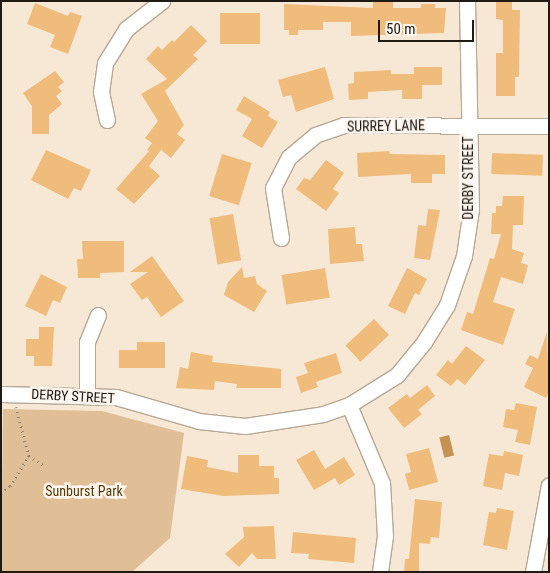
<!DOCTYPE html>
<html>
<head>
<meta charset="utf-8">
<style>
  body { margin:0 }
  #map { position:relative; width:550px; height:573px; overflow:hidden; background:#f7e8d5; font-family:"Roboto Condensed",sans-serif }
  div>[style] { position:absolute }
  .green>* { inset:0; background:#e0bf96 }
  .water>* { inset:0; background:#c49354; transform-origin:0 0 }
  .building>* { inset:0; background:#efbc7c; transform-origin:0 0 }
  .path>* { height:2.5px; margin-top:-1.25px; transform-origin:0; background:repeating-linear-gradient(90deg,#8f8477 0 1px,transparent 0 5px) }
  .roads { filter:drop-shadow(1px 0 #b6a896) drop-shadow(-1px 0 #b6a896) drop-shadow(0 1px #b6a896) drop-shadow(0 -1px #b6a896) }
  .minor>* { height:15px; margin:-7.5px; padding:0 7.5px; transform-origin:7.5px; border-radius:7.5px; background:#fff }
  span { translate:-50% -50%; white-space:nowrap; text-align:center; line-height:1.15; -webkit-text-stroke:5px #fdf7ef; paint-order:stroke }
  .street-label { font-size:14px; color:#1f1a13 }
  .park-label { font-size:14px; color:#5a3803 }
  .frame { position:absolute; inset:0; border:2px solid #1f1a13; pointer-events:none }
  .scale { position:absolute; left:378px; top:20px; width:96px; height:22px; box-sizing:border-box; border:2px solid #1f1a13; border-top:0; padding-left:6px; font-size:15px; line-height:18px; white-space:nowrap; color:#1f1a13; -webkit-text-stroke:4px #fdf7ef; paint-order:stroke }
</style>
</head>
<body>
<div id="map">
  <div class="green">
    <div style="clip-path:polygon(3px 409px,102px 411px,184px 433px,170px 538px,132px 572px,1px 572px)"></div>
  </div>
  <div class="water">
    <div style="left:449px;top:435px;width:21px;height:10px;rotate:76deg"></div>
  </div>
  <div class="building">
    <div style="clip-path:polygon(373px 1px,393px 1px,393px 8px,421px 8px,421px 4px,435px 4px,435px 8px,446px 8px,444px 33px,351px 36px,351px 22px,323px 22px,323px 30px,298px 30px,298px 35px,289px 35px,289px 30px,284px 30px,284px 4px,373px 8px)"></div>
    <div style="clip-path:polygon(496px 1px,512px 1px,512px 10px,520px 10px,519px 77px,515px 77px,515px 96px,496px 96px,496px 53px,503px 53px,503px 20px,496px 19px)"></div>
    <div style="clip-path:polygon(35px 3px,68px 16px,70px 12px,82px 16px,68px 54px,50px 47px,55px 35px,27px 24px)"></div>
    <div style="left:220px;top:13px;width:40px;height:31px"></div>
    <div style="clip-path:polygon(191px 25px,207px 41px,193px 55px,198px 59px,165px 91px,184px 125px,177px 134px,185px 140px,171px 158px,161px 150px,149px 166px,160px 176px,134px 204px,116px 189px,149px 151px,147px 150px,152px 143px,145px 138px,158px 121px,141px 94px,167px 79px,146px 59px,158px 46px,162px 50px,172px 40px,174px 42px)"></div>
    <div style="clip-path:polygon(325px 67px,334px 99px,296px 112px,291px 95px,283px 97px,278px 80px)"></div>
    <div style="clip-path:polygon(414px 67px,442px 67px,442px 85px,422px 85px,422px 99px,402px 99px,402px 90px,368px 92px,368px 99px,349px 100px,348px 84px,354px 83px,354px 72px,391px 70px,391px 74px,414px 74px)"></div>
    <div style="clip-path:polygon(55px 71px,64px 82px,58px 87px,62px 91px,56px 96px,62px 104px,49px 115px,49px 134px,32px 134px,32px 106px,23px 93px)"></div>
    <div style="clip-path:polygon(244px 96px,270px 112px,268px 116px,278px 122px,262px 148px,242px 136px,252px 119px,236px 110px)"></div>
    <div style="clip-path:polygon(46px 150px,91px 170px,81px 191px,74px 188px,68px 199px,31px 180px)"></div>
    <div style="clip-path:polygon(389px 151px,390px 154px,445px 155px,445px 174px,432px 174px,432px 183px,411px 183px,411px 174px,358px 177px,357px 153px)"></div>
    <div style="left:492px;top:153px;width:51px;height:21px;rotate:2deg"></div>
    <div style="left:222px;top:154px;width:31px;height:44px;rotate:17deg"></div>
    <div style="clip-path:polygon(326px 160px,344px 173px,333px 189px,339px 193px,326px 211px,296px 189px,304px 178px,310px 180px)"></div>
    <div style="clip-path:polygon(503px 196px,524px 196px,523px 225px,513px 225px,512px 249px,524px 253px,521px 263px,528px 265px,523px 284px,501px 277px,493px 302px,515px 309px,503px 345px,461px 330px,467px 312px,473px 314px,490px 258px,494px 259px,501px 234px,491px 234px,492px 213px,496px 213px,496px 206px,502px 206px)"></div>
    <div style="clip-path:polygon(428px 209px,440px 210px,430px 260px,414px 258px,418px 225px,426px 226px)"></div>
    <div style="left:233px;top:214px;width:47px;height:24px;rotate:80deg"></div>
    <div style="clip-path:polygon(355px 227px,356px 244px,362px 244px,364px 261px,330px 264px,328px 229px)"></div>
    <div style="clip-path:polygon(82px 241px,124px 241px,124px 272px,100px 273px,100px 278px,78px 278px,77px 259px,83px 259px)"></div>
    <div style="clip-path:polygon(152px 256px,184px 301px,161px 317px,147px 297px,142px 300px,130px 284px,148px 272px,130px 272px)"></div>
    <div style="clip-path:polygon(242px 267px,244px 278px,255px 276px,257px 284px,267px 291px,254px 312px,224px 295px,228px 282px)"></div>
    <div style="left:325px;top:268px;width:30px;height:44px;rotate:81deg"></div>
    <div style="clip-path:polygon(407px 268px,427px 279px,419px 295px,415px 293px,405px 314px,388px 306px)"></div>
    <div style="clip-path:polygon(41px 274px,67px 287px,60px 303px,53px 300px,46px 316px,25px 306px)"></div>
    <div style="left:374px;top:319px;width:22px;height:39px;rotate:47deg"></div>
    <div style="clip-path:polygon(39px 327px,54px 327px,52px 366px,34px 366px,34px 356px,26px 356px,26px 339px,39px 339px)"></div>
    <div style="clip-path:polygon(547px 332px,549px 392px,546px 398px,524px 387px,533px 368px,525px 364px,530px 355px,538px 359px)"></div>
    <div style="clip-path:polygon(137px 342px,165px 342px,165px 368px,119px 368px,119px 350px,137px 350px)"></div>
    <div style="clip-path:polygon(466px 346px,485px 360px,465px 385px,457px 379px,451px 386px,436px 375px,448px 360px,452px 364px)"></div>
    <div style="clip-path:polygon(191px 352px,213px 356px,212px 362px,281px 369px,281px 388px,236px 388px,237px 384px,215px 381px,214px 390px,176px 388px,180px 367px,188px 369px)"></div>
    <div style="clip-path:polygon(336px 353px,342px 373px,316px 382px,318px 387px,301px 393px,296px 377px,308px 373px,304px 363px)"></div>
    <div style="clip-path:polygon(427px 385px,435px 396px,418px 410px,422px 414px,404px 428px,388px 408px,407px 394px,410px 398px)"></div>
    <div style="clip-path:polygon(516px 403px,537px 407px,530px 445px,515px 442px,518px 430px,503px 427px,506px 409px,514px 410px)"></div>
    <div style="clip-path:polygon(429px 448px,438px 482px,409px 490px,405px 474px,411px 472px,406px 454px)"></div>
    <div style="clip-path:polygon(314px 450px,325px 469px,344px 457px,355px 475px,339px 485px,335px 478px,314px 490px,296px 460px)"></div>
    <div style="clip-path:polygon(504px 451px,523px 455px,519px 476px,505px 473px,502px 490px,483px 486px,489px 454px,503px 456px)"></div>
    <div style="clip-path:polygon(238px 455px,259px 455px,259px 466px,274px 466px,274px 478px,279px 478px,279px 494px,224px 496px,181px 489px,187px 456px,208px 460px,207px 467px,238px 473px)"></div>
    <div style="clip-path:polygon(415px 499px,442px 502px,439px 538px,431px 537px,430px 544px,419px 543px,419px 572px,404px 572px,405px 559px,409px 559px)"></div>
    <div style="clip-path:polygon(497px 508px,514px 511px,507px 550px,483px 545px,489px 512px,496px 513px)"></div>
    <div style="clip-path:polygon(274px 526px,276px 559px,257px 559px,252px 553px,239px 567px,225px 554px,244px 537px,243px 527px)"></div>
    <div style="clip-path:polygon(293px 532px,356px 538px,354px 563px,308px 559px,309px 554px,291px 553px)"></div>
  </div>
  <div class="path">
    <div style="left:16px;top:407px;width:51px;rotate:75.1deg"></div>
    <div style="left:29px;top:456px;width:20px;rotate:33deg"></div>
    <div style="left:1px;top:493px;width:11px;rotate:-38deg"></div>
    <div style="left:10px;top:486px;width:36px;rotate:-58deg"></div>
  </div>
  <div class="roads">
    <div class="minor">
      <div style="left:107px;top:120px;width:29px;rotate:-102deg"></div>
      <div style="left:101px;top:92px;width:29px;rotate:-82deg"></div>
      <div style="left:105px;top:63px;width:40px;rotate:-58deg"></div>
      <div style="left:126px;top:29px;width:46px;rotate:-37.9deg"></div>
      <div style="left:281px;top:238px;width:51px;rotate:-99.1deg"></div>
      <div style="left:273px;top:188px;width:35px;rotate:-63deg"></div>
      <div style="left:289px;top:157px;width:34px;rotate:-40deg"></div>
      <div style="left:315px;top:135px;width:31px;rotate:-19deg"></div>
      <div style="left:344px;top:125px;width:205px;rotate:0.3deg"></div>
      <div style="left:1px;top:394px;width:115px;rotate:1.5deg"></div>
      <div style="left:116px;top:397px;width:86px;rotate:16.1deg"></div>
      <div style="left:199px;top:421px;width:46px;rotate:6.2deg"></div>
      <div style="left:245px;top:426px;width:79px;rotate:-8.7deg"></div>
      <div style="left:323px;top:414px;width:28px;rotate:-19deg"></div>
      <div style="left:349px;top:405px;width:57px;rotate:-32deg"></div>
      <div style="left:397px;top:375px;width:43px;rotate:-50.7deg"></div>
      <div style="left:424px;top:342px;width:44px;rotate:-58.1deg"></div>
      <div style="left:447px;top:305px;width:52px;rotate:-70.9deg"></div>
      <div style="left:464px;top:256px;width:48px;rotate:-81.5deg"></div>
      <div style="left:471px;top:209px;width:208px;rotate:-91.1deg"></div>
      <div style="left:87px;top:394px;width:52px;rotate:-90deg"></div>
      <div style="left:87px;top:342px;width:29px;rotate:-68deg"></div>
      <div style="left:349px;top:405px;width:85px;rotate:67.1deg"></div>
      <div style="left:382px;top:483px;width:53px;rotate:86.8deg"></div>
      <div style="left:385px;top:536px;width:36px;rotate:98deg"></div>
      <div style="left:533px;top:572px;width:88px;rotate:-79.6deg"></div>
    </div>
  </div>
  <div class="street-label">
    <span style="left:386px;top:126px;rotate:-1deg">SURREY LANE</span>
    <span style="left:468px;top:178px;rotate:-90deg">DERBY STREET</span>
    <span style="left:73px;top:396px;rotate:3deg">DERBY STREET</span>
  </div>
  <div class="park-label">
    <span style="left:84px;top:491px">Sunburst Park</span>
  </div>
  <div class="frame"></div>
  <div class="scale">50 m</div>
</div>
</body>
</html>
